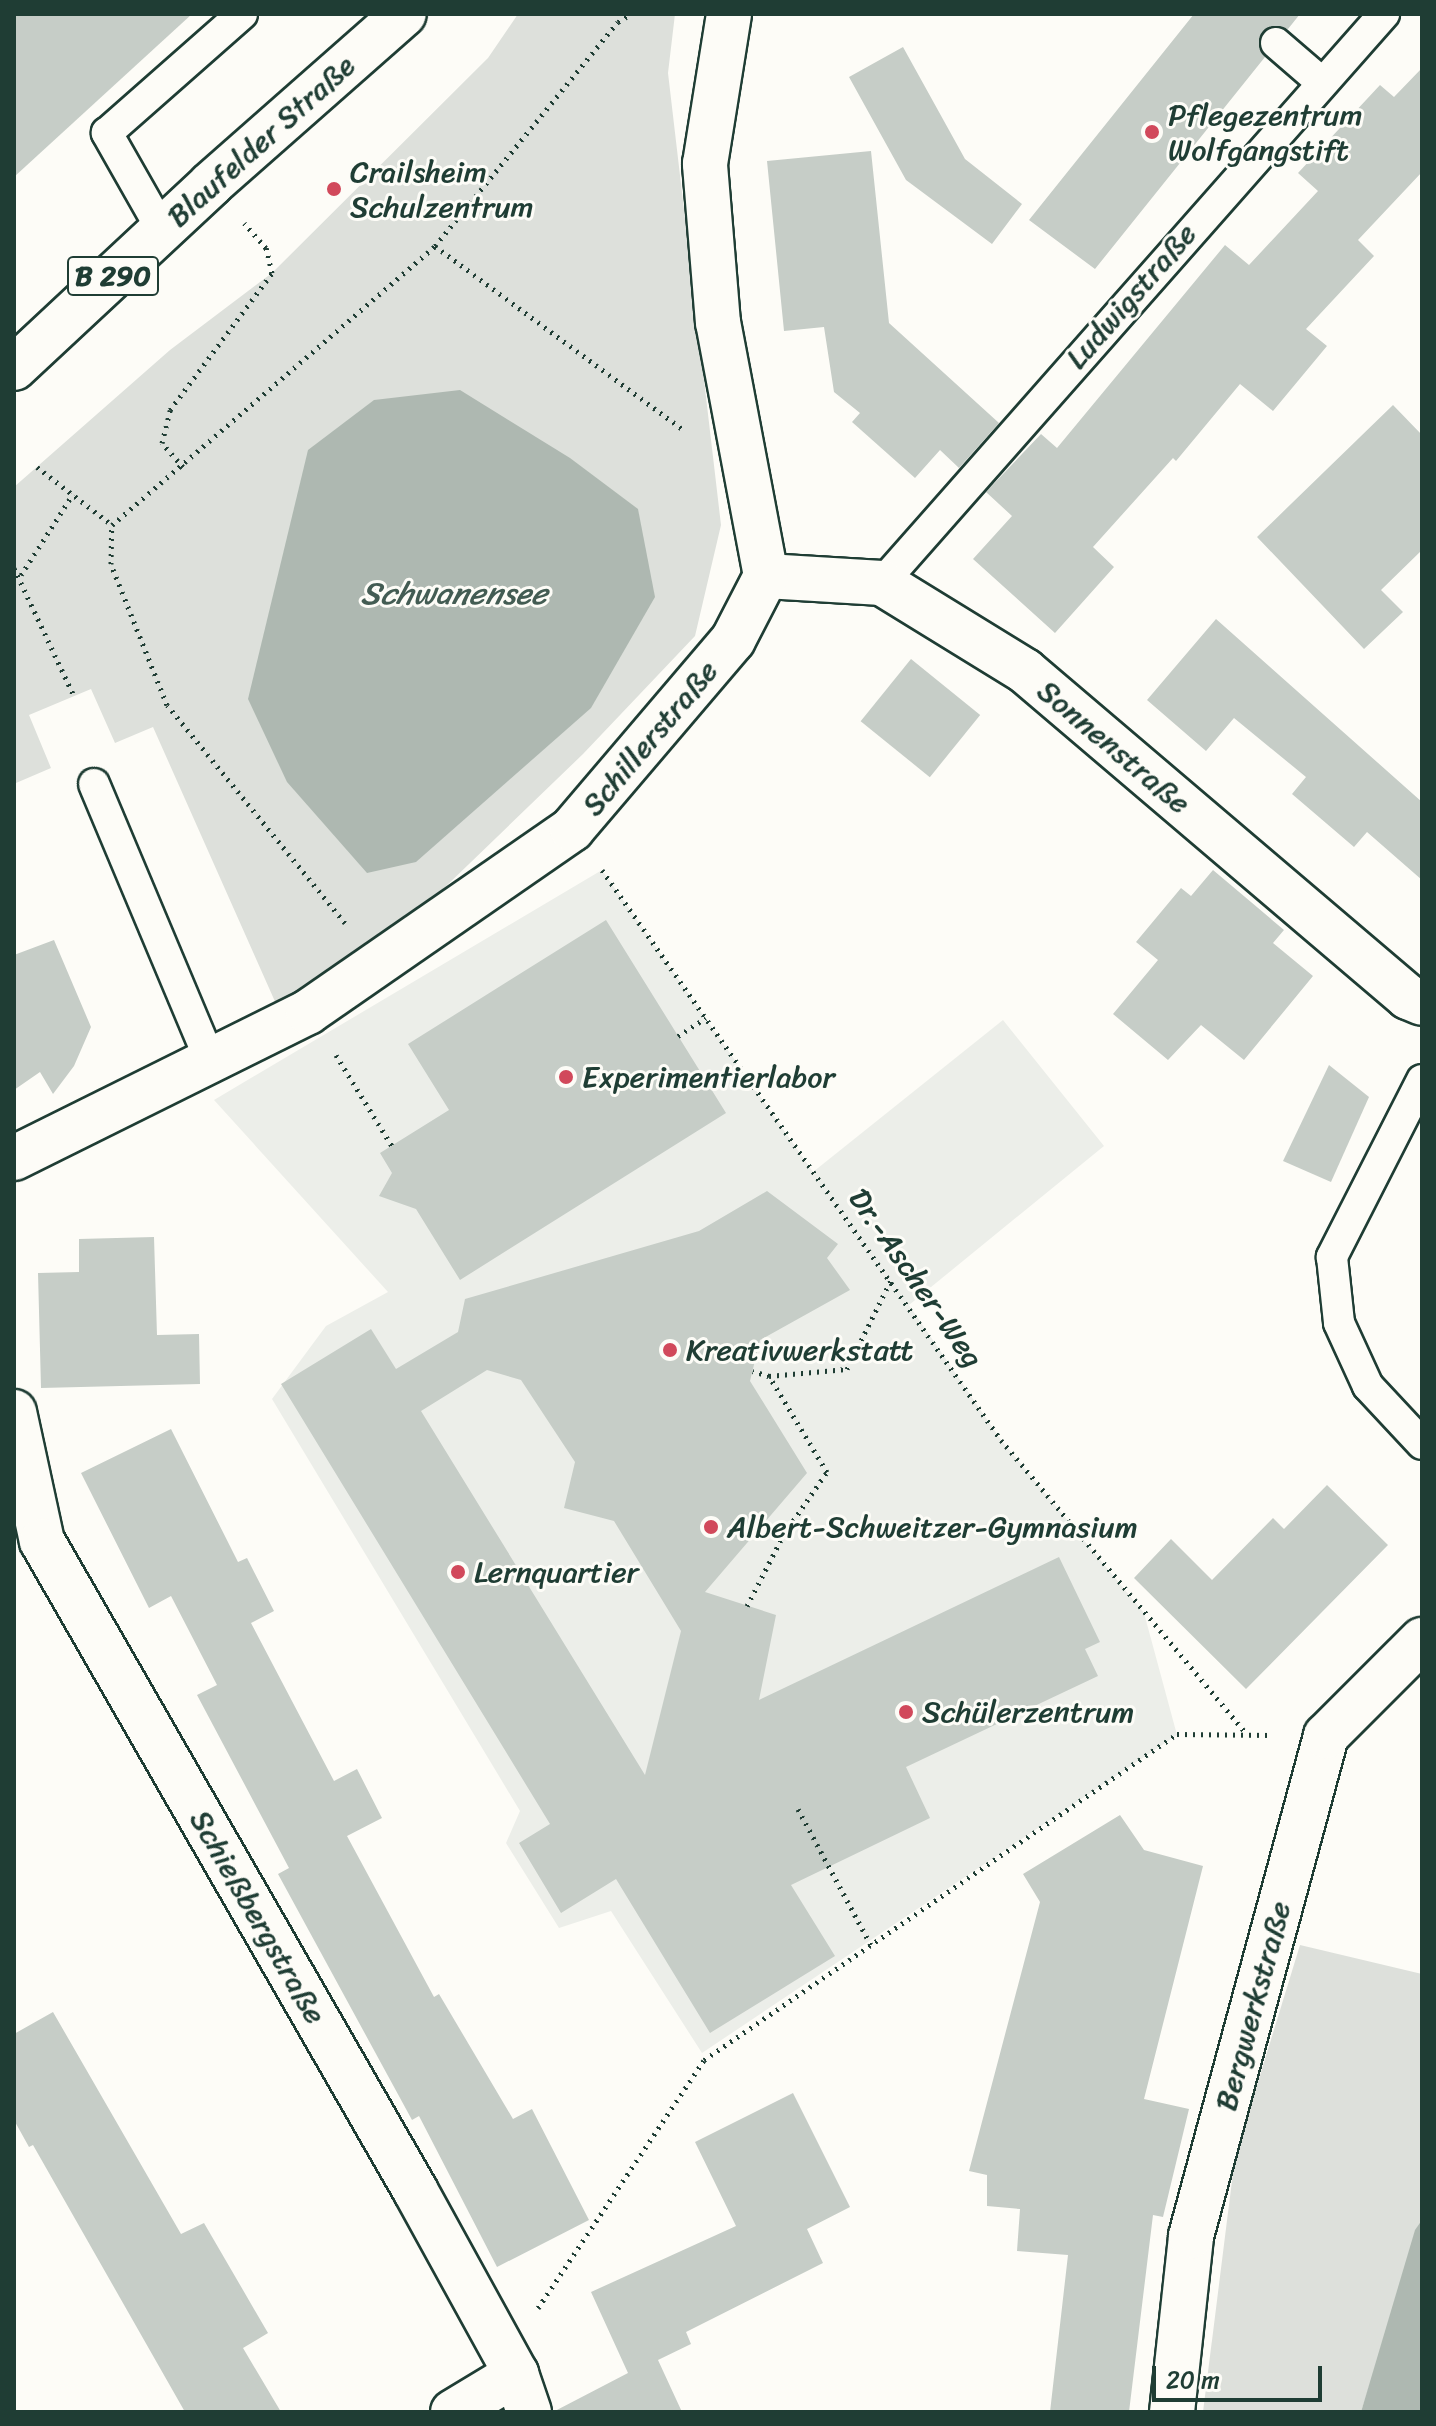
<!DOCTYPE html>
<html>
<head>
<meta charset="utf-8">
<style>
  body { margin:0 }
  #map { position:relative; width:1436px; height:2426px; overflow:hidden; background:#fdfcf7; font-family:Sriracha,sans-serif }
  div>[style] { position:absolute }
  .built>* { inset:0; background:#eceee9 }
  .green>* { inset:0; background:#dde0db }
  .water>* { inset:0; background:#aeb8b1 }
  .building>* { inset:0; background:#c6cdc7; transform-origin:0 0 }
  .path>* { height:5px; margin-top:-2.5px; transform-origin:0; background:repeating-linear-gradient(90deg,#1f3d34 0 2px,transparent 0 8px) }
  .roads { filter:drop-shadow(2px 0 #1f3d34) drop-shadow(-2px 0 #1f3d34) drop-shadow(0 2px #1f3d34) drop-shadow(0 -2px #1f3d34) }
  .lane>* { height:30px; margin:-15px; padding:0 15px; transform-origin:15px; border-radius:15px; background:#fdfcf7 }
  .street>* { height:44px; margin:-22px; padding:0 22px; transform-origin:22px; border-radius:22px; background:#fdfcf7 }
  .primary>* { height:44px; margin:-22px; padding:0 22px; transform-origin:22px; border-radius:22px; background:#fdfcf7 }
  .dots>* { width:22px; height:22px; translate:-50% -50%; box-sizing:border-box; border:4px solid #fdfcf7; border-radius:50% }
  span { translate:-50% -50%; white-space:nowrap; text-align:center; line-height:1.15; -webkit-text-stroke:6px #fdfcf7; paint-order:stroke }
  .shield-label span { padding:2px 6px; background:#fdfcf7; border:2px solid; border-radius:6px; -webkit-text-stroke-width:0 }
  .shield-label { font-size:28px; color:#1f3d34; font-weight:700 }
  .poi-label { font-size:30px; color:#1f3d34 }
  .left { translate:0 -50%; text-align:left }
  .street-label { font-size:30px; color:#1f3d34 }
  .water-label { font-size:32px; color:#435c53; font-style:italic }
  .frame { position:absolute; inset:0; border:16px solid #1f3d34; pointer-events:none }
  .scale { position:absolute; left:1152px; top:2366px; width:170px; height:36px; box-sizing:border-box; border:4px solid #1f3d34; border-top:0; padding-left:10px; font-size:24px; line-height:28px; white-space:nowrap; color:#1f3d34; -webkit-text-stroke:6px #fdfcf7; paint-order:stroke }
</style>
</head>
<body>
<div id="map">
  <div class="built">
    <div style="clip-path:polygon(602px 870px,813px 1172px,1003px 1020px,1104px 1146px,909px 1305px,1001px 1440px,1144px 1613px,1177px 1735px,702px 2053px,611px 1911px,559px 1928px,506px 1843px,520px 1811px,272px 1399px,326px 1326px,388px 1292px,214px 1100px)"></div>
  </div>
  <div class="green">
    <div style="clip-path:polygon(518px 14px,675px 14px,668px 73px,721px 525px,695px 636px,583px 754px,414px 917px,277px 1006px,153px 727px,115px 743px,91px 689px,29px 715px,51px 768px,16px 783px,14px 779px,14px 487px,170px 350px,272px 273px,488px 58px)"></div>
    <div style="clip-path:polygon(1300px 1945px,1422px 1974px,1422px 2220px,1361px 2412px,1203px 2412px,1235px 2157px)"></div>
  </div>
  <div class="water">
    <div style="clip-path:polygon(460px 390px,570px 458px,638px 509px,655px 597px,591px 708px,416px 862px,367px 873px,287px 782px,248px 699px,308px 450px,374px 400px)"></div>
    <div style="clip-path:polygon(1422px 2220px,1422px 2412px,1361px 2412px,1415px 2230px)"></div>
  </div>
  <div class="building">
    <div style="clip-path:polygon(14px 14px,192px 14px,14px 177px)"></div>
    <div style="clip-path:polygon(1194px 14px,1300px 14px,1288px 29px,1271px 26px,1262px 32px,1259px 48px,1265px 57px,1095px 269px,1029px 220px)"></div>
    <div style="clip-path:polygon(903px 47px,965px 159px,1022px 204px,992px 244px,906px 180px,849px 77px)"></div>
    <div style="clip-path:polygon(1422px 68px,1422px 172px,1358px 240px,1374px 256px,1306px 329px,1327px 346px,1273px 411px,1240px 384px,1176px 461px,1173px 458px,1093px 547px,1114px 567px,1055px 633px,973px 559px,1012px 516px,986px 492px,1041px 434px,1057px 448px,1225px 245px,1249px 265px,1318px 191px,1298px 173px,1380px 85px,1394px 97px)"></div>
    <div style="clip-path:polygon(871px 151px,889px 323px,999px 423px,959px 468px,940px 450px,915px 478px,852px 422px,860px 413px,834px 392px,824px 327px,784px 331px,767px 161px)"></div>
    <div style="clip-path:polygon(1393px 405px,1422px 435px,1422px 550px,1381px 590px,1403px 612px,1364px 649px,1257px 537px)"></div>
    <div style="clip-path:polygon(1216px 619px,1422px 802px,1422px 880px,1367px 832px,1354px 847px,1292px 794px,1306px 777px,1234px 718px,1206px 751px,1147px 700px)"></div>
    <div style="left:911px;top:659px;width:89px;height:80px;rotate:39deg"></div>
    <div style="clip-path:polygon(1213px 870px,1284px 930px,1273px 943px,1313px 976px,1244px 1060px,1201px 1025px,1168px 1060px,1113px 1014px,1158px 960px,1136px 942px,1181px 888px,1191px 896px)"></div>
    <div style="clip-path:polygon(606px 920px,726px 1113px,460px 1280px,416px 1209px,379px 1196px,392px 1173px,380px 1153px,449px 1110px,408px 1044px)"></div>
    <div style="clip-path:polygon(54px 940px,91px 1027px,74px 1066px,53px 1094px,40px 1072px,14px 1090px,14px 955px)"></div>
    <div style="clip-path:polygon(1329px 1065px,1369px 1097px,1331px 1182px,1283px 1161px)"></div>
    <div style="clip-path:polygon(evenodd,767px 1191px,838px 1244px,827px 1258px,850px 1290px,760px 1340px,750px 1381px,807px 1473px,705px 1592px,776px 1615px,759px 1700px,1059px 1557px,1100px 1642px,1085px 1649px,1098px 1676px,906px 1767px,930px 1818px,791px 1885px,835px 1956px,710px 2033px,616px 1879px,561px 1913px,519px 1843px,550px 1824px,281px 1384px,371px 1329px,396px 1369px,458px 1332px,465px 1299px,699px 1231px,767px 1191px,487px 1370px,521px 1380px,575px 1462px,564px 1508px,614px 1521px,681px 1631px,645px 1775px,421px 1411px,487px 1370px)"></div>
    <div style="clip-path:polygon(154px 1237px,157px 1335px,199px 1334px,200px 1384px,41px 1388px,38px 1273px,79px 1272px,79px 1239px)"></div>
    <div style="clip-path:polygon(171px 1429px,238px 1562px,247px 1558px,274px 1611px,251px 1623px,334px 1781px,357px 1769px,382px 1818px,347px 1836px,434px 1997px,439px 1994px,513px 2119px,532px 2109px,589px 2220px,497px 2267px,419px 2116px,412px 2120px,278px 1874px,289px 1868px,197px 1695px,217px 1685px,171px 1596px,149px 1608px,81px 1473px)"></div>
    <div style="clip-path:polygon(1327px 1485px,1388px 1545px,1246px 1689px,1134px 1578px,1171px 1539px,1212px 1580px,1273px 1518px,1284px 1529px)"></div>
    <div style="clip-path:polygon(1120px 1815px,1144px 1850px,1203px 1866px,1144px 2099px,1189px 2109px,1163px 2217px,1153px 2215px,1129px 2412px,1050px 2412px,1068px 2255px,1017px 2251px,1020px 2209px,987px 2206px,987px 2175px,969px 2171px,1040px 1902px,1023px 1874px)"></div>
    <div style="clip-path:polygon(53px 2012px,181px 2234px,204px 2223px,268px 2333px,243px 2348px,281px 2412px,185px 2412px,33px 2145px,29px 2147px,14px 2120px,14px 2034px)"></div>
    <div style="clip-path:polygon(793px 2093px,850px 2207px,807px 2229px,823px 2263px,686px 2332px,691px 2344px,658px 2360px,682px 2412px,553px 2412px,628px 2373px,591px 2292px,736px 2226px,695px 2142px)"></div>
  </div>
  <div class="path">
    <div style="left:435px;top:246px;width:311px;rotate:36.5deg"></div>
    <div style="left:37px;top:467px;width:95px;rotate:37.7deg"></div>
    <div style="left:183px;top:467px;width:32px;rotate:-131deg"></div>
    <div style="left:162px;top:443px;width:34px;rotate:-76deg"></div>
    <div style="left:170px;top:410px;width:171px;rotate:-53.3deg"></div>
    <div style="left:272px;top:273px;width:26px;rotate:-103deg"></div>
    <div style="left:266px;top:248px;width:33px;rotate:-131deg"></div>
    <div style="left:14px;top:568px;width:141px;rotate:64.9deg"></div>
    <div style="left:21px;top:575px;width:96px;rotate:-57.3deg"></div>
    <div style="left:602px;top:870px;width:696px;rotate:55.01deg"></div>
    <div style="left:1001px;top:1440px;width:383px;rotate:50.1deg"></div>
    <div style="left:345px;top:923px;width:281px;rotate:-129.2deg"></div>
    <div style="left:167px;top:705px;width:152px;rotate:-111.7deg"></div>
    <div style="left:111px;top:564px;width:39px;rotate:-89deg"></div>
    <div style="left:112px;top:525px;width:427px;rotate:-40.8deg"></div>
    <div style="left:435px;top:246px;width:289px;rotate:-50.8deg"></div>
    <div style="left:618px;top:22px;width:15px;rotate:-32deg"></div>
    <div style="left:678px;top:1036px;width:33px;rotate:-33deg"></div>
    <div style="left:336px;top:1055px;width:107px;rotate:58.4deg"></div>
    <div style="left:769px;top:1376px;width:78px;rotate:-5.1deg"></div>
    <div style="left:847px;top:1369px;width:99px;rotate:-63.7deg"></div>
    <div style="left:747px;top:1606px;width:81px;rotate:-62.8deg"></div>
    <div style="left:784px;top:1534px;width:75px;rotate:-55.3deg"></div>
    <div style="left:827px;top:1472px;width:112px;rotate:-121.1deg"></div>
    <div style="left:769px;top:1376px;width:17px;rotate:-163deg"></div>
    <div style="left:798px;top:1809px;width:154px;rotate:61.8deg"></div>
    <div style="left:538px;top:2308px;width:298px;rotate:-56.2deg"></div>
    <div style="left:704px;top:2060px;width:574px;rotate:-34.58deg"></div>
    <div style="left:1177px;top:1734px;width:96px;rotate:0.6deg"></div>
  </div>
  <div class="roads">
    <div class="lane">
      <div style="left:1276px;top:43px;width:58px;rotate:40.8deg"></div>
      <div style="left:162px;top:230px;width:112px;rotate:-119.6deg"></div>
      <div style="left:107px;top:133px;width:180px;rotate:-41.4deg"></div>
      <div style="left:882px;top:583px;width:759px;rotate:-48.58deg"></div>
      <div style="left:94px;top:784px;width:303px;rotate:67.2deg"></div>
      <div style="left:1422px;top:1080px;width:199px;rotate:117deg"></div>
      <div style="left:1332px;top:1257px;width:66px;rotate:83.9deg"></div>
      <div style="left:1339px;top:1323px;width:69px;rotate:65.3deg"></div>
      <div style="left:1368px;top:1386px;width:79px;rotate:47deg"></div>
    </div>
    <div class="street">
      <div style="left:766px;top:576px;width:116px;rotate:3.5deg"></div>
      <div style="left:882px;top:583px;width:168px;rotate:31.6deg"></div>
      <div style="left:1025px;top:671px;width:503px;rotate:40.4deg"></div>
      <div style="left:1408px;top:997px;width:15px;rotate:23deg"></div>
      <div style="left:14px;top:1158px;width:328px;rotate:-26.4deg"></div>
      <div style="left:308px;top:1012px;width:321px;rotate:-34.7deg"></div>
      <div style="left:572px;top:829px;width:248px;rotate:-49.6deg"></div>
      <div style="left:733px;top:640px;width:72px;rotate:-62.7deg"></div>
      <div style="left:766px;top:576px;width:258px;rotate:-100.7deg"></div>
      <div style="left:718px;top:323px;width:160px;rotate:-94.7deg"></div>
      <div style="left:705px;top:164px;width:152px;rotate:-80.9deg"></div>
      <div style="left:14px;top:1412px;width:132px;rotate:77.8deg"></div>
      <div style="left:42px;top:1541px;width:749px;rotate:60.11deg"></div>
      <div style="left:415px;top:2190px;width:210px;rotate:61.2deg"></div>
      <div style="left:516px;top:2374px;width:40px;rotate:71.1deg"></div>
      <div style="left:453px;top:2412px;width:74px;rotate:-31.1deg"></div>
      <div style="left:1172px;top:2412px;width:177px;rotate:-83.8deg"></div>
      <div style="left:1191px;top:2236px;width:518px;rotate:-74.89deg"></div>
      <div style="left:1326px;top:1736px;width:136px;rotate:-45deg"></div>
    </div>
    <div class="primary">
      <div style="left:14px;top:368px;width:270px;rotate:-43deg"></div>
      <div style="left:211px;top:184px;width:257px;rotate:-41.4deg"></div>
    </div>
  </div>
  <div class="dots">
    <div style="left:1152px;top:132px;background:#d1495b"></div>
    <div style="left:334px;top:189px;background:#d1495b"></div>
    <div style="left:566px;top:1077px;background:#d1495b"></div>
    <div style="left:670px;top:1350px;background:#d1495b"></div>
    <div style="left:711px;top:1527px;background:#d1495b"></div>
    <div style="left:458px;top:1572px;background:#d1495b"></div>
    <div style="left:906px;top:1712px;background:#d1495b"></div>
  </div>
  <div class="shield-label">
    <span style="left:113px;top:276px">B 290</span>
  </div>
  <div class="poi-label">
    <span class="left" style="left:1168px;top:132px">Pflegezentrum<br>Wolfgangstift</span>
    <span class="left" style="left:350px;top:189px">Crailsheim<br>Schulzentrum</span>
    <span class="left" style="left:582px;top:1077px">Experimentierlabor</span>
    <span class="left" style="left:686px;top:1350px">Kreativwerkstatt</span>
    <span class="left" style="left:727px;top:1527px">Albert-Schweitzer-Gymnasium</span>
    <span class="left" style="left:474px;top:1572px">Lernquartier</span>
    <span class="left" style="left:922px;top:1712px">Schülerzentrum</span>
  </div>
  <div class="street-label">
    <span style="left:261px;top:141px;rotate:-42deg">Blaufelder Straße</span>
    <span style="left:1131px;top:296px;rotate:-49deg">Ludwigstraße</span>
    <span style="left:650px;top:738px;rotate:-50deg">Schillerstraße</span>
    <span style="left:1114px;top:747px;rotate:40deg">Sonnenstraße</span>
    <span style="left:916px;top:1278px;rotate:55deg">Dr.-Ascher-Weg</span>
    <span style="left:258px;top:1917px;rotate:60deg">Schießbergstraße</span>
    <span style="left:1253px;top:2006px;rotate:-75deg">Bergwerkstraße</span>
  </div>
  <div class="water-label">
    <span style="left:454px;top:594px">Schwanensee</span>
  </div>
  <div class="frame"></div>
  <div class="scale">20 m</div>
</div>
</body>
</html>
